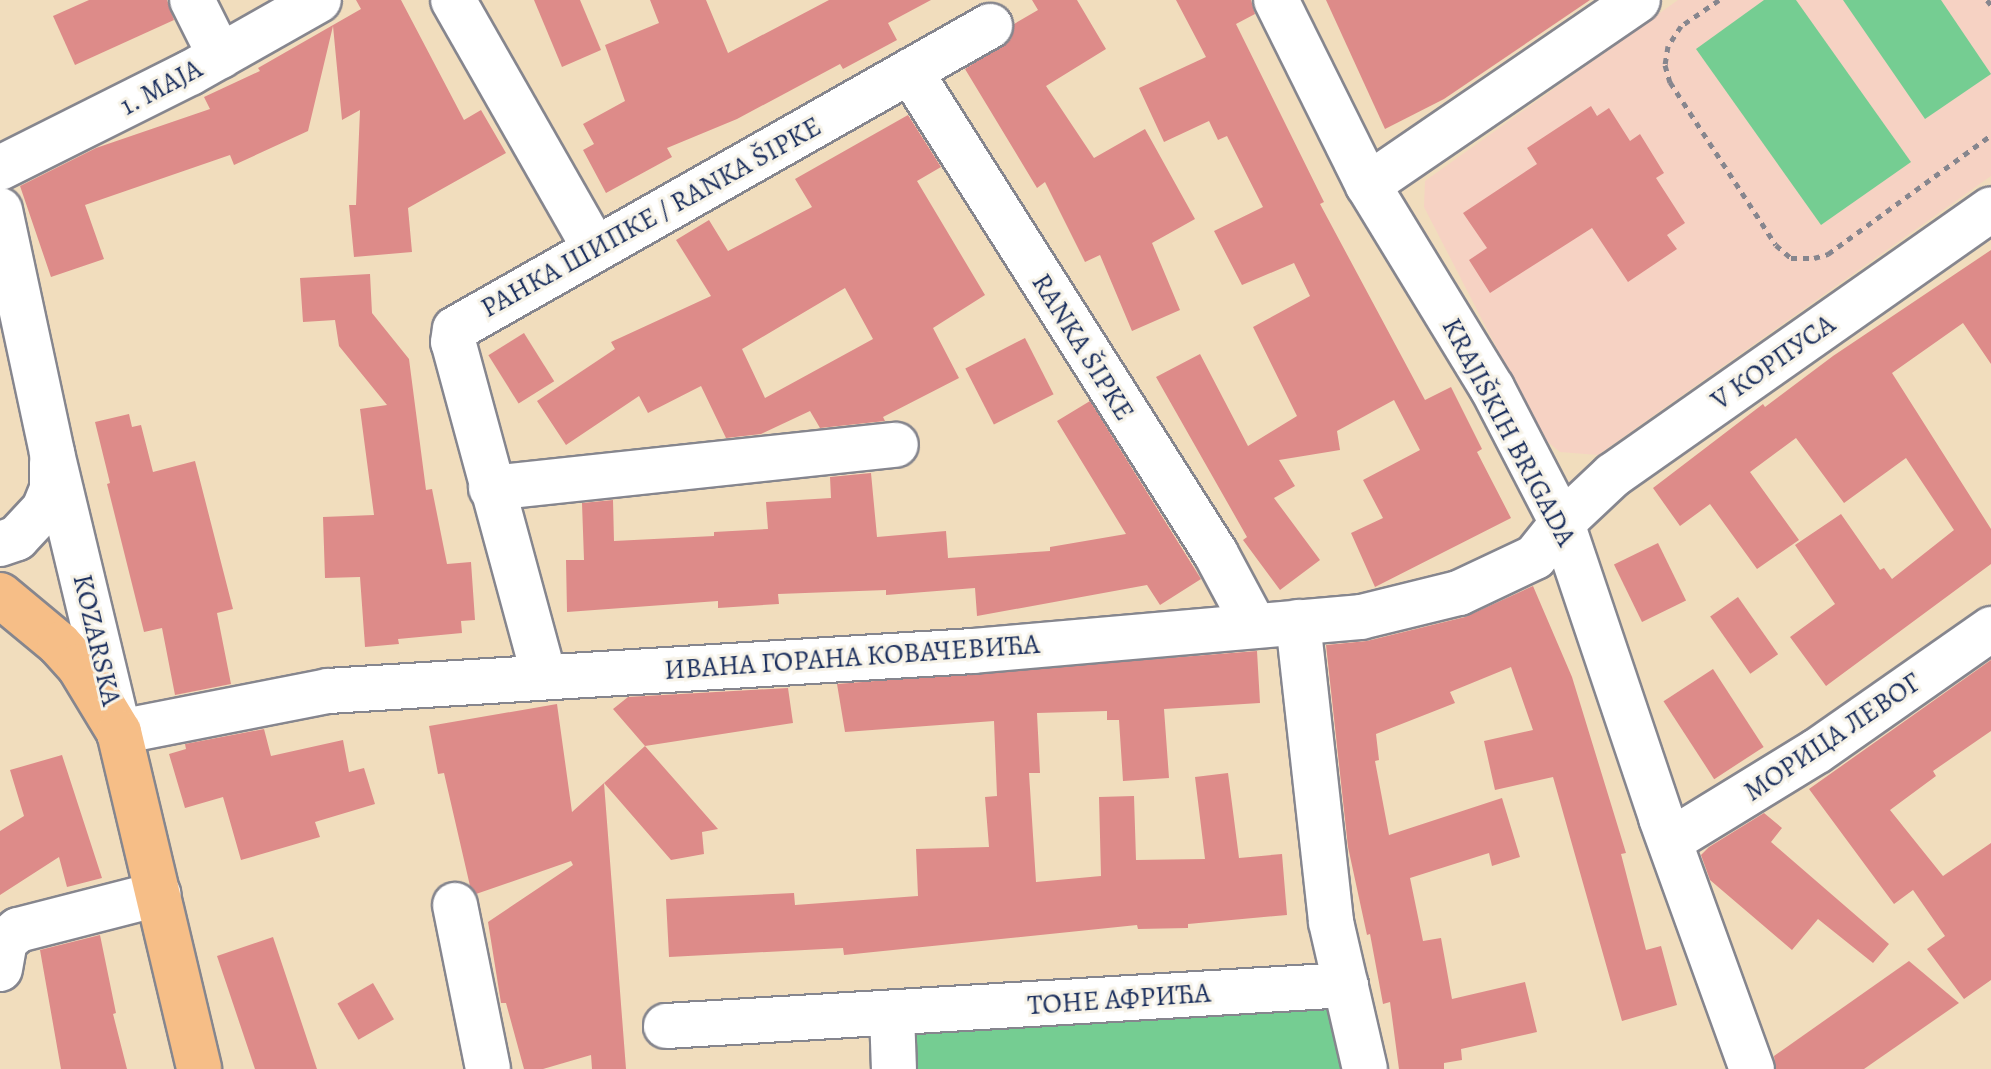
<!DOCTYPE html>
<html>
<head>
<meta charset="utf-8">
<style>
  body { margin:0 }
  #map { position:relative; width:1991px; height:1069px; overflow:hidden; background:#f1ddbd; font-family:Alegreya,serif }
  div>[style] { position:absolute }
  .built>* { inset:0; background:#f6d2c3 }
  .green>* { inset:0; background:#75cd92 }
  .building>* { inset:0; background:#dd8b89; transform-origin:0 0 }
  .path>* { height:5px; margin-top:-2.5px; transform-origin:0; background:repeating-linear-gradient(90deg,#86868e 0 6px,transparent 0 12px) }
  .roads { filter:drop-shadow(2px 0 #86868e) drop-shadow(-2px 0 #86868e) drop-shadow(0 2px #86868e) drop-shadow(0 -2px #86868e) }
  .minor>* { height:44px; margin:-22px; padding:0 22px; transform-origin:22px; border-radius:22px; background:#fff }
  .major>* { height:44px; margin:-22px; padding:0 22px; transform-origin:22px; border-radius:22px; background:#f6be87 }
  span { translate:-50% -50%; white-space:nowrap; text-align:center; line-height:1.15; -webkit-text-stroke:6px #f7f3e8; paint-order:stroke }
  .street-label { font-size:28px; color:#1b2f5e }
</style>
</head>
<body>
<div id="map">
  <div class="built">
    <div style="clip-path:polygon(1678px 0,1991px 0,1991px 176px,1598px 455px,1560px 452px,1543px 438px,1424px 207px,1425px 181px)"></div>
  </div>
  <div class="green">
    <div style="clip-path:polygon(1764px 0,1796px 0,1911px 162px,1821px 225px,1696px 49px)"></div>
    <div style="clip-path:polygon(1843px 0,1941px 0,1991px 74px,1925px 119px)"></div>
    <div style="clip-path:polygon(1318px 998px,1345px 1016px,1355px 1069px,901px 1069px,900px 1049px,926px 1025px)"></div>
  </div>
  <div class="building">
    <div style="clip-path:polygon(89px 0,167px 0,174px 20px,75px 65px,53px 16px)"></div>
    <div style="clip-path:polygon(356px 0,401px 0,464px 120px,481px 110px,506px 153px,408px 208px,412px 252px,354px 257px,349px 205px,356px 205px,360px 110px,342px 120px,333px 26px,308px 131px,234px 165px,230px 155px,85px 205px,104px 259px,51px 277px,20px 186px,96px 148px,210px 109px,204px 97px,260px 71px,258px 68px,361px 9px)"></div>
    <div style="clip-path:polygon(534px 0,580px 0,601px 50px,562px 67px)"></div>
    <div style="clip-path:polygon(650px 0,706px 0,728px 53px,829px 0,931px 0,888px 23px,897px 40px,843px 69px,840px 64px,737px 119px,667px 148px,672px 157px,606px 193px,583px 150px,594px 144px,583px 124px,625px 101px,605px 45px,659px 23px)"></div>
    <div style="clip-path:polygon(1032px 0,1077px 0,1106px 49px,1046px 86px,1094px 158px,1145px 129px,1195px 219px,1152px 243px,1180px 310px,1132px 331px,1100px 255px,1085px 262px,1045px 182px,1037px 188px,965px 69px,1011px 39px,1014px 24px,1038px 10px)"></div>
    <div style="clip-path:polygon(1176px 0,1251px 0,1255px 14px,1236px 24px,1324px 202px,1320px 204px,1425px 400px,1451px 387px,1482px 449px,1477px 452px,1511px 518px,1375px 587px,1351px 533px,1383px 518px,1363px 480px,1420px 450px,1394px 400px,1337px 431px,1340px 450px,1279px 460px,1295px 486px,1274px 498px,1320px 560px,1280px 590px,1243px 540px,1247px 537px,1156px 377px,1200px 354px,1248px 446px,1297px 416px,1253px 327px,1310px 296px,1294px 263px,1242px 285px,1214px 231px,1263px 207px,1227px 136px,1218px 140px,1209px 121px,1164px 142px,1139px 88px,1206px 57px)"></div>
    <div style="clip-path:polygon(1326px 0,1590px 0,1444px 99px,1385px 129px)"></div>
    <div style="clip-path:polygon(1591px 106px,1597px 116px,1609px 108px,1630px 141px,1640px 134px,1664px 173px,1656px 178px,1685px 223px,1667px 235px,1677px 249px,1628px 282px,1592px 228px,1490px 293px,1469px 260px,1487px 248px,1463px 213px,1537px 164px,1527px 148px)"></div>
    <div style="clip-path:polygon(evenodd,908px 115px,941px 167px,917px 181px,985px 295px,933px 328px,959px 378px,883px 417px,885px 421px,820px 428px,810px 411px,761px 434px,726px 438px,701px 386px,648px 413px,639px 396px,566px 445px,537px 401px,615px 349px,611px 342px,711px 296px,676px 240px,709px 220px,728px 251px,812px 207px,795px 179px,908px 115px,845px 288px,873px 339px,765px 398px,742px 349px,845px 288px)"></div>
    <div style="clip-path:polygon(1991px 250px,1991px 364px,1963px 323px,1892px 373px,1991px 529px,1991px 564px,1826px 686px,1790px 637px,1835px 604px,1795px 545px,1841px 514px,1880px 570px,1884px 568px,1892px 579px,1954px 530px,1906px 458px,1844px 503px,1796px 438px,1750px 472px,1799px 540px,1757px 569px,1710px 504px,1680px 526px,1653px 488px,1763px 404px,1765px 407px,1833px 356px)"></div>
    <div style="clip-path:polygon(370px 274px,372px 313px,409px 359px,426px 490px,432px 489px,447px 564px,471px 562px,475px 620px,461px 621px,462px 633px,398px 639px,399px 644px,365px 647px,360px 577px,325px 578px,323px 517px,374px 515px,360px 409px,387px 405px,339px 346px,335px 320px,303px 322px,300px 278px)"></div>
    <div style="left:524px;top:333px;width:57px;height:42px;rotate:58deg"></div>
    <div style="left:1025px;top:338px;width:63px;height:67px;rotate:63deg"></div>
    <div style="clip-path:polygon(1090px 401px,1201px 579px,1160px 605px,1147px 585px,977px 616px,975px 588px,886px 595px,886px 590px,778px 594px,779px 604px,718px 608px,718px 601px,567px 612px,566px 560px,584px 560px,582px 503px,613px 500px,614px 541px,714px 536px,714px 532px,768px 529px,766px 502px,831px 498px,830px 477px,871px 473px,877px 537px,946px 531px,948px 558px,1050px 551px,1050px 547px,1126px 534px,1057px 421px)"></div>
    <div style="clip-path:polygon(129px 414px,132px 427px,141px 425px,153px 472px,195px 461px,233px 609px,217px 613px,231px 684px,175px 695px,162px 628px,144px 632px,107px 484px,110px 483px,95px 422px)"></div>
    <div style="left:1658px;top:543px;width:64px;height:49px;rotate:64deg"></div>
    <div style="clip-path:polygon(1533px 586px,1572px 677px,1626px 853px,1621px 854px,1646px 950px,1661px 946px,1677px 1005px,1622px 1021px,1553px 777px,1495px 790px,1484px 741px,1533px 730px,1511px 667px,1450px 692px,1455px 703px,1376px 734px,1379px 760px,1375px 761px,1389px 835px,1502px 798px,1520px 857px,1492px 866px,1489px 853px,1410px 878px,1423px 941px,1441px 938px,1452px 999px,1525px 982px,1537px 1032px,1461px 1049px,1462px 1060px,1444px 1063px,1444px 1069px,1399px 1069px,1390px 1002px,1383px 1004px,1370px 934px,1367px 935px,1348px 847px,1326px 645px,1367px 641px,1465px 617px)"></div>
    <div style="left:1738px;top:597px;width:70px;height:34px;rotate:55deg"></div>
    <div style="clip-path:polygon(1257px 651px,1260px 703px,1164px 709px,1169px 778px,1123px 781px,1119px 720px,1107px 720px,1107px 711px,1037px 713px,1040px 773px,1029px 773px,1036px 882px,1101px 876px,1099px 797px,1134px 796px,1136px 860px,1205px 859px,1195px 777px,1228px 773px,1239px 858px,1282px 854px,1287px 915px,1188px 924px,1188px 928px,1138px 929px,1137px 925px,844px 955px,843px 948px,669px 957px,666px 899px,794px 893px,795px 905px,918px 896px,916px 849px,989px 847px,985px 797px,997px 796px,994px 721px,845px 732px,837px 684px)"></div>
    <div style="clip-path:polygon(1991px 660px,1991px 731px,1933px 771px,1936px 776px,1890px 810px,1943px 876px,1991px 843px,1991px 980px,1964px 999px,1927px 949px,1945px 936px,1913px 890px,1894px 904px,1809px 789px)"></div>
    <div style="left:1713px;top:669px;width:93px;height:59px;rotate:57deg"></div>
    <div style="clip-path:polygon(788px 688px,793px 723px,645px 746px,718px 829px,702px 832px,704px 854px,671px 860px,604px 783px,645px 746px,613px 709px,628px 697px)"></div>
    <div style="clip-path:polygon(557px 704px,572px 812px,604px 783px,626px 1069px,592px 1069px,591px 1055px,543px 1069px,524px 1069px,506px 1003px,501px 1003px,488px 922px,573px 865px,571px 861px,476px 894px,470px 886px,444px 773px,438px 774px,429px 726px)"></div>
    <div style="clip-path:polygon(264px 729px,271px 756px,343px 740px,349px 772px,364px 768px,375px 804px,315px 822px,320px 837px,241px 860px,223px 797px,185px 808px,169px 754px,186px 749px,185px 744px)"></div>
    <div style="clip-path:polygon(62px 755px,102px 878px,67px 887px,59px 857px,0 895px,0 831px,24px 816px,10px 770px)"></div>
    <div style="clip-path:polygon(1764px 813px,1782px 828px,1771px 842px,1889px 944px,1873px 963px,1818px 919px,1792px 950px,1710px 880px,1701px 855px,1709px 847px)"></div>
    <div style="clip-path:polygon(100px 935px,116px 1013px,113px 1014px,127px 1069px,61px 1069px,40px 950px)"></div>
    <div style="clip-path:polygon(273px 937px,317px 1069px,255px 1069px,217px 956px)"></div>
    <div style="clip-path:polygon(1909px 961px,1959px 1003px,1864px 1069px,1776px 1069px,1774px 1056px)"></div>
    <div style="left:373px;top:983px;width:42px;height:41px;rotate:60deg"></div>
  </div>
  <div class="path">
    <div style="left:1719px;top:0;width:46px;rotate:145.6deg"></div>
    <div style="left:1681px;top:26px;width:24px;rotate:123deg"></div>
    <div style="left:1668px;top:46px;width:19px;rotate:99deg"></div>
    <div style="left:1665px;top:65px;width:18px;rotate:74deg"></div>
    <div style="left:1670px;top:82px;width:194px;rotate:57deg"></div>
    <div style="left:1776px;top:245px;width:20px;rotate:41deg"></div>
    <div style="left:1791px;top:258px;width:23px"></div>
    <div style="left:1814px;top:258px;width:15px;rotate:-16deg"></div>
    <div style="left:1828px;top:254px;width:202px;rotate:-36.1deg"></div>
    <div style="left:1987px;top:0;width:6px;rotate:51deg"></div>
  </div>
  <div class="roads">
    <div class="minor">
      <div style="left:192px;top:0;width:63px;rotate:63.4deg"></div>
      <div style="left:453px;top:0;width:287px;rotate:60.3deg"></div>
      <div style="left:1276px;top:0;width:207px;rotate:63.6deg"></div>
      <div style="left:1368px;top:185px;width:238px;rotate:58.6deg"></div>
      <div style="left:1492px;top:388px;width:152px;rotate:62.6deg"></div>
      <div style="left:1562px;top:523px;width:311px;rotate:71.4deg"></div>
      <div style="left:1661px;top:818px;width:267px;rotate:70.1deg"></div>
      <div style="left:910px;top:71px;width:572px;rotate:57.64deg"></div>
      <div style="left:1216px;top:554px;width:81px;rotate:61.8deg"></div>
      <div style="left:0;top:168px;width:212px;rotate:-26.6deg"></div>
      <div style="left:190px;top:73px;width:148px;rotate:-29.5deg"></div>
      <div style="left:1368px;top:185px;width:327px;rotate:-34.4deg"></div>
      <div style="left:0;top:210px;width:249px;rotate:77.9deg"></div>
      <div style="left:52px;top:453px;width:287px;rotate:76.5deg"></div>
      <div style="left:119px;top:732px;width:213px;rotate:-11.1deg"></div>
      <div style="left:328px;top:691px;width:646px;rotate:-3.55deg"></div>
      <div style="left:973px;top:651px;width:389px;rotate:-5deg"></div>
      <div style="left:1361px;top:617px;width:101px;rotate:-13.8deg"></div>
      <div style="left:1459px;top:593px;width:84px;rotate:-25.3deg"></div>
      <div style="left:1535px;top:557px;width:43px;rotate:-51.5deg"></div>
      <div style="left:1562px;top:523px;width:70px;rotate:-43.3deg"></div>
      <div style="left:1613px;top:475px;width:462px;rotate:-35.1deg"></div>
      <div style="left:491px;top:488px;width:407px;rotate:-6.1deg"></div>
      <div style="left:0;top:544px;width:18px;rotate:-19deg"></div>
      <div style="left:17px;top:538px;width:40px;rotate:-47deg"></div>
      <div style="left:44px;top:509px;width:22px;rotate:-68deg"></div>
      <div style="left:52px;top:489px;width:26px;rotate:-90deg"></div>
      <div style="left:1298px;top:622px;width:302px;rotate:83.7deg"></div>
      <div style="left:1331px;top:922px;width:151px;rotate:77deg"></div>
      <div style="left:544px;top:676px;width:346px;rotate:-105.2deg"></div>
      <div style="left:453px;top:342px;width:13px;rotate:-81deg"></div>
      <div style="left:455px;top:329px;width:615px;rotate:-29.53deg"></div>
      <div style="left:1670px;top:841px;width:172px;rotate:-31.5deg"></div>
      <div style="left:1817px;top:751px;width:213px;rotate:-35deg"></div>
      <div style="left:455px;top:905px;width:167px;rotate:78.6deg"></div>
      <div style="left:0;top:969px;width:28px;rotate:-80deg"></div>
      <div style="left:5px;top:941px;width:17px;rotate:-40deg"></div>
      <div style="left:18px;top:930px;width:145px;rotate:-14.4deg"></div>
      <div style="left:892px;top:1013px;width:56px;rotate:88deg"></div>
      <div style="left:666px;top:1026px;width:681px;rotate:-3.45deg"></div>
    </div>
    <div class="major">
      <div style="left:0;top:595px;width:77px;rotate:39.7deg"></div>
      <div style="left:59px;top:644px;width:30px;rotate:48deg"></div>
      <div style="left:79px;top:666px;width:77px;rotate:58.8deg"></div>
      <div style="left:119px;top:732px;width:346px;rotate:76.6deg"></div>
    </div>
  </div>
  <div class="street-label">
    <span style="left:161px;top:87px;rotate:-28deg">1. МАЈА</span>
    <span style="left:651px;top:217px;rotate:-29deg">РАНКА ШИПКЕ / RANKA ŠIPKE</span>
    <span style="left:1083px;top:347px;rotate:58deg">RANKA ŠIPKE</span>
    <span style="left:1773px;top:362px;rotate:-35deg">V КОРПУСА</span>
    <span style="left:1509px;top:432px;rotate:62deg">KRAJIŠKIH BRIGADA</span>
    <span style="left:97px;top:640px;rotate:77deg">KOZARSKA</span>
    <span style="left:852px;top:657px;rotate:-4deg">ИВАНА ГОРАНА КОВАЧЕВИЋА</span>
    <span style="left:1832px;top:737px;rotate:-34deg">МОРИЦА ЛЕВОГ</span>
    <span style="left:1119px;top:999px;rotate:-4deg">ТОНЕ АФРИЋА</span>
  </div>
</div>
</body>
</html>
